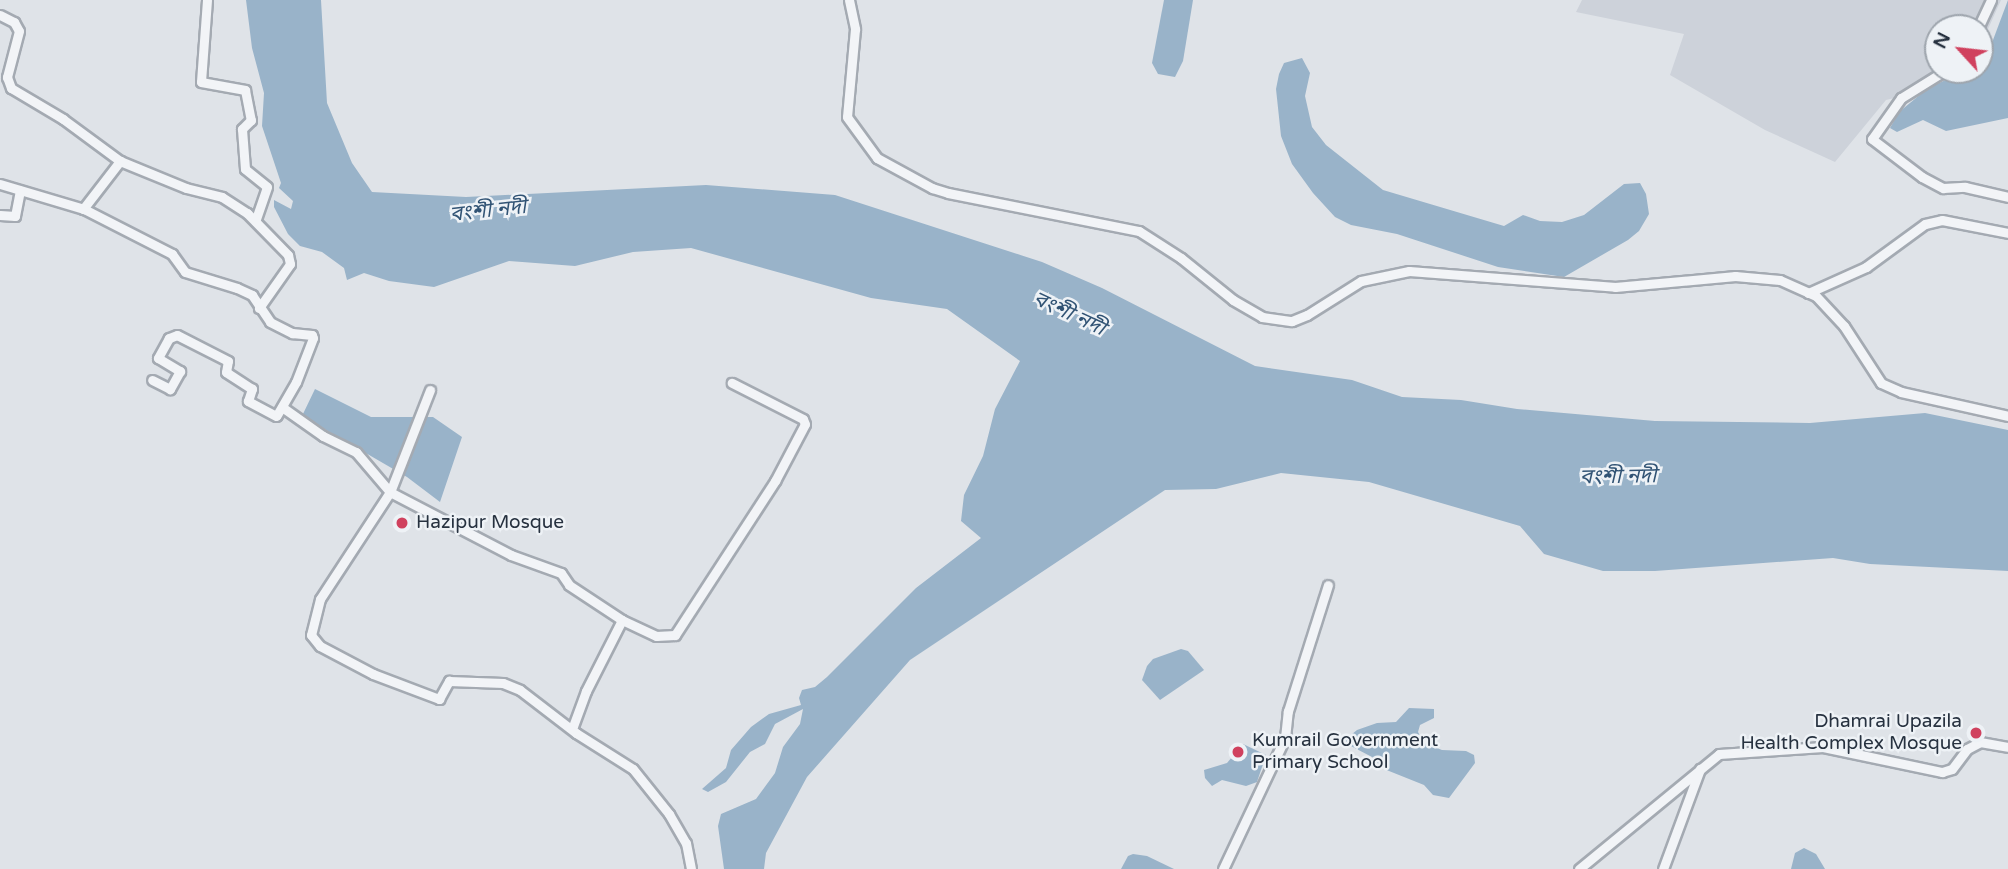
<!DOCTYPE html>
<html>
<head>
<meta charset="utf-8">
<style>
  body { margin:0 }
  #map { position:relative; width:2008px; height:869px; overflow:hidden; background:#dfe3e8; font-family:"Varela Round","Noto Sans Bengali",sans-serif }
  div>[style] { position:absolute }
  .built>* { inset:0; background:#cdd2da }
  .water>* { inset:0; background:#99b3c9 }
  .roads { filter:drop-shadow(2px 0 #a4aab2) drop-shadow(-2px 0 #a4aab2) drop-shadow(0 2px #a4aab2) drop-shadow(0 -2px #a4aab2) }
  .street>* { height:9px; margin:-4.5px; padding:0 4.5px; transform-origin:4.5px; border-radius:4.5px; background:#f2f4f7 }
  .dots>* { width:19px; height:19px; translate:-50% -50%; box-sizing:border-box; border:4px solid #eef2f6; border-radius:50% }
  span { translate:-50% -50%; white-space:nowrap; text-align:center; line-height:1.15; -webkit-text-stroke:5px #eef2f6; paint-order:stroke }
  .poi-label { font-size:19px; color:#273240 }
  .left { translate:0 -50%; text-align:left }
  .right { translate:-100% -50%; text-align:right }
  .water-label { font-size:21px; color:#315374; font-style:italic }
  .north { position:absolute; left:1924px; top:14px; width:70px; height:70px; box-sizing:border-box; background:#eef2f6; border:2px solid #9ea5ad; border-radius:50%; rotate:297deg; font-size:19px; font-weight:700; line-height:28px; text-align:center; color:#273240 }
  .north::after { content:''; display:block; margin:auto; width:24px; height:32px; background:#d0415e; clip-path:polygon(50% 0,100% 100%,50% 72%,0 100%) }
</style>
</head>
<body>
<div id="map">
  <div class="built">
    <div style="clip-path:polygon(1582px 0,2001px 0,1980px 47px,1980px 28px,1938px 28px,1938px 70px,1915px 93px,1886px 100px,1835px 162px,1765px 130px,1670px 75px,1684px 34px,1576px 12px)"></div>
  </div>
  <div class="water">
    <div style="clip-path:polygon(246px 0,321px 0,327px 103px,352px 163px,372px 192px,466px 197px,706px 185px,835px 195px,1042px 262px,1102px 288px,1255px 366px,1352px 380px,1402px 397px,1461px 400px,1517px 409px,1655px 421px,1810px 423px,1925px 413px,2008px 430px,2008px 571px,1870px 564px,1833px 558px,1655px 571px,1603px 571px,1544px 554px,1520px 526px,1369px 482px,1281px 473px,1216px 489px,1165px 490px,910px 660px,807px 777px,766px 853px,764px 869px,724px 869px,718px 826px,721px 814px,756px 799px,775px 773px,783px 747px,800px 724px,803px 709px,775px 724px,765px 744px,750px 752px,726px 782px,708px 792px,702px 789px,726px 768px,731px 750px,751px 727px,769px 714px,801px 705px,799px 698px,802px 690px,815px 687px,827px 677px,916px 588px,981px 538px,961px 521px,964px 495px,983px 456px,995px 409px,1020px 361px,947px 309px,871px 298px,691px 248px,633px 252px,575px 266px,509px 261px,434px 287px,389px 281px,364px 273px,347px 280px,344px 268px,322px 252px,300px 246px,288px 234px,274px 207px,274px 200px,291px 209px,293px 201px,279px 188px,281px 183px,262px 126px,264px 93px,252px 48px)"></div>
    <div style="clip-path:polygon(1164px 0,1193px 0,1183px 61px,1175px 77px,1158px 74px,1152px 63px)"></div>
    <div style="clip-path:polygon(2008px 0,2008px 118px,1946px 131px,1923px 120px,1897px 132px,1890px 128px,1899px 112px,1927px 89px,1966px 70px,1980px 70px,1980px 57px,1990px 48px)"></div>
    <div style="clip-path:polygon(1302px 58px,1310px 73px,1305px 96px,1312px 127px,1326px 145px,1383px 190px,1504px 226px,1523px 215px,1540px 221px,1562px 222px,1584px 215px,1624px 184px,1640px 183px,1646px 194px,1649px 214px,1639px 231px,1628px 240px,1564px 277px,1498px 267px,1397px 234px,1351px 225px,1335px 217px,1313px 193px,1292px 164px,1281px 136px,1276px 89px,1279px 74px,1284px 63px)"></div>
    <div style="clip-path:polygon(315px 389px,371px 417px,433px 417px,462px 437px,440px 502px,407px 477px,302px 416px)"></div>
    <div style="clip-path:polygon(1181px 649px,1188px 651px,1204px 670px,1160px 700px,1142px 680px,1147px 666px,1153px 659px)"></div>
    <div style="clip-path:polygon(1409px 708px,1434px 709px,1434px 718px,1420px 725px,1418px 732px,1424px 743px,1442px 750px,1466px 751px,1474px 755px,1475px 763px,1449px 798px,1433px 795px,1424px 785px,1384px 769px,1372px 757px,1347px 744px,1346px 739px,1357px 730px,1377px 723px,1396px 722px)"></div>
    <div style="clip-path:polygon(1243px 744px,1266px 755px,1257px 782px,1246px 786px,1222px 780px,1212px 786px,1205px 778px,1204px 770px,1227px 763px)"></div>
    <div style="clip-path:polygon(1804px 848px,1816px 854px,1825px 869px,1791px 869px,1795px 853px)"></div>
    <div style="clip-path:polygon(1133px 854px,1147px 856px,1174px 869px,1121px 869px,1128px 856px)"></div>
  </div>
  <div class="roads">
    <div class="street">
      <div style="left:207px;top:0;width:82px;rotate:94.2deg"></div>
      <div style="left:201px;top:82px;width:45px;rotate:10.3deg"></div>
      <div style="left:245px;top:90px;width:31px;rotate:79deg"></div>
      <div style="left:251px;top:120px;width:13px;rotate:135deg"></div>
      <div style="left:242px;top:129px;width:40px;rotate:85.7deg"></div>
      <div style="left:245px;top:169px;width:28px;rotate:39deg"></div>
      <div style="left:267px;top:187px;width:36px;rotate:109deg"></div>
      <div style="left:849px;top:0;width:30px;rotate:78deg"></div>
      <div style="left:855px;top:29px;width:88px;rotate:95.2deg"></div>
      <div style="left:847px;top:117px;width:51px;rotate:53.8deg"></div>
      <div style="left:877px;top:158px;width:63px;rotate:28.6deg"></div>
      <div style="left:932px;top:188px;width:17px;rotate:17deg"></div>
      <div style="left:948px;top:193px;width:195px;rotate:11.3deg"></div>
      <div style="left:1139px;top:231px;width:50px;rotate:32.7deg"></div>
      <div style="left:1181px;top:258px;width:67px;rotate:38.9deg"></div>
      <div style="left:1233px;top:300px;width:34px;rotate:30deg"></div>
      <div style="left:1262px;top:317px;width:30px;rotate:8deg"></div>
      <div style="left:1292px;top:321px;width:16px;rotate:-22deg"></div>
      <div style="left:1307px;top:315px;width:64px;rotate:-32.2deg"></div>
      <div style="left:1361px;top:281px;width:49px;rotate:-11.8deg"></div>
      <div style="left:1409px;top:271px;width:207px;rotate:4.4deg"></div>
      <div style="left:1615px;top:287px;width:121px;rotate:-5.2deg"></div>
      <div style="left:1735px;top:276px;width:45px;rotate:5.1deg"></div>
      <div style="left:1780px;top:280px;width:39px;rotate:24deg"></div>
      <div style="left:1816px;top:296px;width:41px;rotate:47deg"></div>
      <div style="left:1844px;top:326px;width:68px;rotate:57deg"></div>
      <div style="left:1881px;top:383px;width:22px;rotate:24deg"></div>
      <div style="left:1901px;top:392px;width:110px;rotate:12.6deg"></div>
      <div style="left:0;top:15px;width:16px;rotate:27deg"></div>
      <div style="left:14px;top:22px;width:10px;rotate:61deg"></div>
      <div style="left:19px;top:31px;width:48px;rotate:104.6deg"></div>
      <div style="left:7px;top:77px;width:12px;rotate:70deg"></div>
      <div style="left:11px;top:88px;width:61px;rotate:30.8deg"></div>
      <div style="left:63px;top:119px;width:71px;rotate:36.4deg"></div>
      <div style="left:120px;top:161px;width:71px;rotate:22.2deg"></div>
      <div style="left:186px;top:188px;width:37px;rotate:14deg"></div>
      <div style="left:222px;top:197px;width:30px;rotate:33deg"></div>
      <div style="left:247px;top:213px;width:59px;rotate:45.7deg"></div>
      <div style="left:288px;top:255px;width:9px;rotate:77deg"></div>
      <div style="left:290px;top:264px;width:54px;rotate:125.2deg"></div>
      <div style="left:1978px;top:28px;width:31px;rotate:-65deg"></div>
      <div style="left:1946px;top:70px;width:53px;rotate:148.1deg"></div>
      <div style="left:1901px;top:98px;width:50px;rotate:125.3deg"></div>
      <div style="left:1872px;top:139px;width:63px;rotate:37.2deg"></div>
      <div style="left:1922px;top:177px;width:24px;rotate:28deg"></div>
      <div style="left:1943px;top:188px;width:22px;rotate:-3deg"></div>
      <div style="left:1965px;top:187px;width:44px;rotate:13.1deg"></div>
      <div style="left:0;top:184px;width:88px;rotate:16.6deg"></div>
      <div style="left:84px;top:209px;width:99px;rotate:27.1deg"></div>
      <div style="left:172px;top:254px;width:22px;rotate:54deg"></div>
      <div style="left:185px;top:272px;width:54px;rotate:17.1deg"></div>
      <div style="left:237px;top:288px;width:17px;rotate:25deg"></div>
      <div style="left:252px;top:295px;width:32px;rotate:56deg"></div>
      <div style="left:270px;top:322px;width:25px;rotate:27deg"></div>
      <div style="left:292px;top:333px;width:20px;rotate:6deg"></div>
      <div style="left:312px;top:335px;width:3px;rotate:72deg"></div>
      <div style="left:313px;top:338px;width:47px;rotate:111.1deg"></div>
      <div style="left:296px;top:382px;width:39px;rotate:120deg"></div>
      <div style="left:276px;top:416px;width:32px;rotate:-152deg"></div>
      <div style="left:248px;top:401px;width:13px;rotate:-72deg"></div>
      <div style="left:252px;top:389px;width:31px;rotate:-147deg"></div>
      <div style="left:226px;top:372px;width:11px;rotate:-80deg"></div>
      <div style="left:228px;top:361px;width:57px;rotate:-153deg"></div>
      <div style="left:177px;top:335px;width:9px;rotate:159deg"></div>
      <div style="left:169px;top:338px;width:23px;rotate:119deg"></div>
      <div style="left:158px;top:358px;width:26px;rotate:31deg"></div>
      <div style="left:180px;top:371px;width:21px;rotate:119deg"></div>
      <div style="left:170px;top:389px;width:20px;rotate:-153deg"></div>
      <div style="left:83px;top:209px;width:61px;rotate:-52.4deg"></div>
      <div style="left:0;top:215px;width:15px;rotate:4deg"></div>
      <div style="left:15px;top:216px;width:26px;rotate:-79deg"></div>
      <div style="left:1808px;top:293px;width:64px;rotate:-24.1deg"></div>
      <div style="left:1866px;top:267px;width:73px;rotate:-36.1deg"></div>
      <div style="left:1925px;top:224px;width:17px;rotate:-13deg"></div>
      <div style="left:1942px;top:220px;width:67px;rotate:11.1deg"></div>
      <div style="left:430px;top:390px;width:110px;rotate:111.4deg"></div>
      <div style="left:390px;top:492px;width:128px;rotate:123.2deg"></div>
      <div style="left:320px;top:599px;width:37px;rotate:104deg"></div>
      <div style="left:311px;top:635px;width:14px;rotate:51deg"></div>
      <div style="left:320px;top:646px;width:60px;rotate:27.8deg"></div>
      <div style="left:373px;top:674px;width:71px;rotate:20.7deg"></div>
      <div style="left:439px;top:699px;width:21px;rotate:-61deg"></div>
      <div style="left:449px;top:681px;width:54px;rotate:2.1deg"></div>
      <div style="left:503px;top:683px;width:18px;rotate:22deg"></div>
      <div style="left:520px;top:690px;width:71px;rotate:37.5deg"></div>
      <div style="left:576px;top:733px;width:67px;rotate:32.3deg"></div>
      <div style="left:633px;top:769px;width:58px;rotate:51.3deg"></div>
      <div style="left:669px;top:814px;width:34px;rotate:60deg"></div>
      <div style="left:686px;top:843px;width:26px;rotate:79deg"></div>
      <div style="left:282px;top:407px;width:50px;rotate:35.3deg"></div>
      <div style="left:323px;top:436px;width:37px;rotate:26deg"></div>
      <div style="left:356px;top:452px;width:52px;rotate:49.6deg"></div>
      <div style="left:390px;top:492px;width:136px;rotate:27.5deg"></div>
      <div style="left:511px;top:555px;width:53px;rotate:19.8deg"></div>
      <div style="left:561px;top:573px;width:14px;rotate:56deg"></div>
      <div style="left:569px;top:585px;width:64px;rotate:33.4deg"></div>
      <div style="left:622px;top:620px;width:80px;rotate:116.9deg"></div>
      <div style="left:586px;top:691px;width:40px;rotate:110.2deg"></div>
      <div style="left:622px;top:620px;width:38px;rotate:25deg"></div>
      <div style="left:656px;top:636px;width:19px;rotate:-3deg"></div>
      <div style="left:675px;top:635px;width:184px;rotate:-57deg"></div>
      <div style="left:775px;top:481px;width:64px;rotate:-62.2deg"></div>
      <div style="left:805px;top:424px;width:5px;rotate:-112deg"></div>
      <div style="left:803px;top:419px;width:80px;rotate:-153.1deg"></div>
      <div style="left:1223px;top:869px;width:145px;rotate:-64.7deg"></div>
      <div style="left:1285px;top:738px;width:27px;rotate:-84deg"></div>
      <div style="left:1288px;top:711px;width:132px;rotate:-72.4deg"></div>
      <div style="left:1579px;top:869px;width:181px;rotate:-39.4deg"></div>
      <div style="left:1719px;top:754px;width:104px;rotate:-3.9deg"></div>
      <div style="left:1823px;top:747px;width:122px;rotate:11.9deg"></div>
      <div style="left:1942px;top:772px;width:10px;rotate:-17deg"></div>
      <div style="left:1952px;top:769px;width:25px;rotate:-53deg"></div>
      <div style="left:1967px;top:749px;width:15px;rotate:-28deg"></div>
      <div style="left:1980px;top:742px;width:28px;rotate:10deg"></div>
      <div style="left:1663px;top:869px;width:107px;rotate:-69.7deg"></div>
    </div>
  </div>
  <div class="dots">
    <div style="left:402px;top:523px;background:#d0415e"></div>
    <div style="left:1976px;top:733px;background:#d0415e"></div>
    <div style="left:1238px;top:752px;background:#d0415e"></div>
  </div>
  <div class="poi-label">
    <span class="left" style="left:416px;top:523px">Hazipur Mosque</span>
    <span class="right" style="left:1962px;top:733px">Dhamrai Upazila<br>Health Complex Mosque</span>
    <span class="left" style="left:1252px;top:752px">Kumrail Government<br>Primary School</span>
  </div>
  <div class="water-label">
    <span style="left:488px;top:211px;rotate:-6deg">বংশী নদী</span>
    <span style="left:1069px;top:314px;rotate:25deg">বংশী নদী</span>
    <span style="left:1618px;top:477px;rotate:-1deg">বংশী নদী</span>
  </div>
  <div class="north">N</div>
</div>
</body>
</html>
